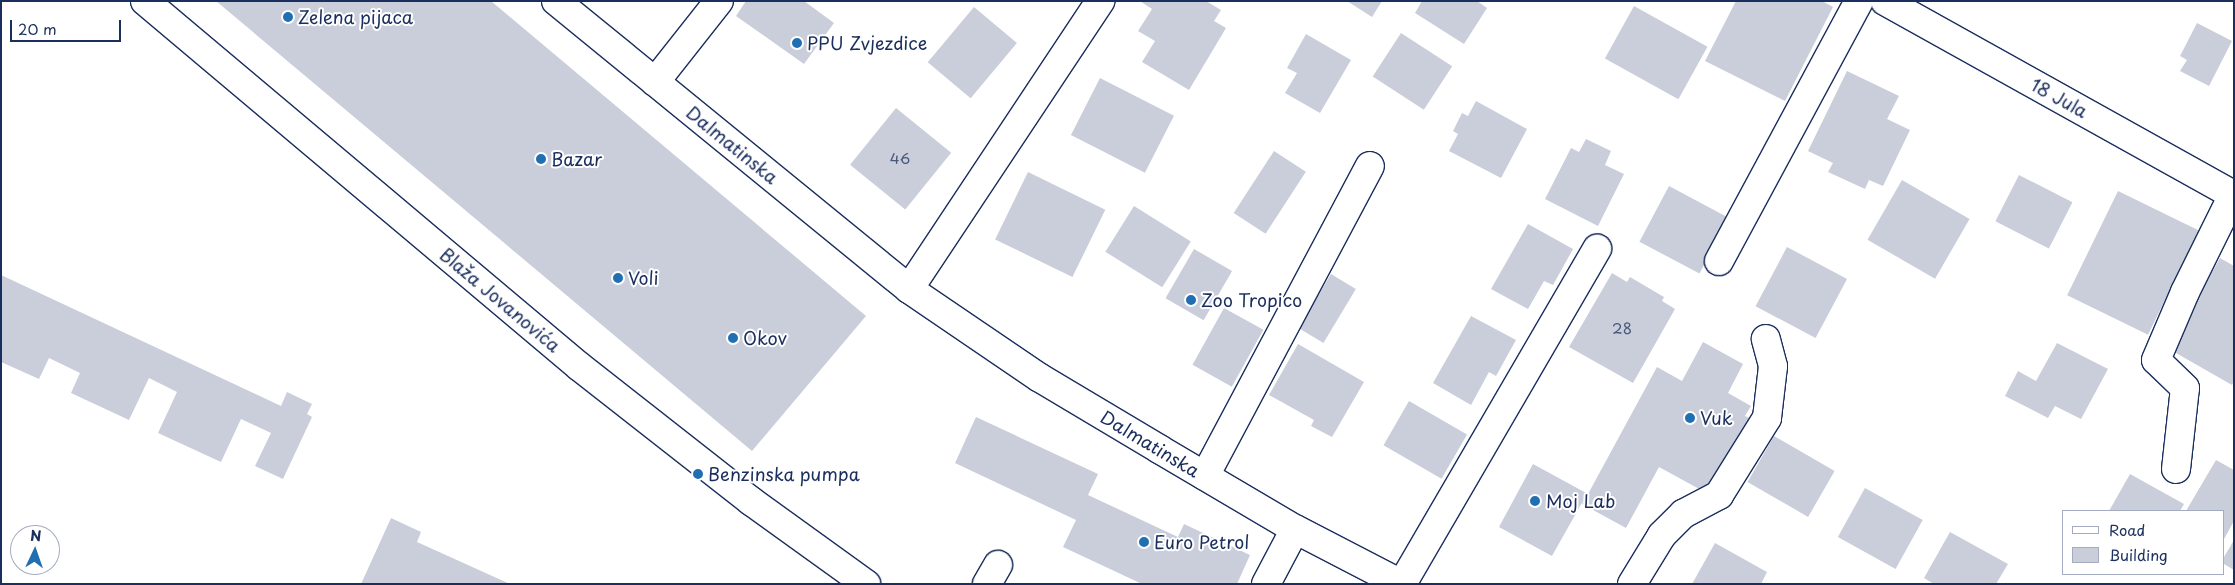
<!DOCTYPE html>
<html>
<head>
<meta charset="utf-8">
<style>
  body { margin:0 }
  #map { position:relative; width:2235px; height:585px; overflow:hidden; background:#fff; font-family:"Playpen Sans",sans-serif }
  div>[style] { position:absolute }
  .building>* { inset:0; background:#caceda; transform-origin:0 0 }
  .roads { filter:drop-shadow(1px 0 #1b2f5e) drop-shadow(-1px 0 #1b2f5e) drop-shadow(0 1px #1b2f5e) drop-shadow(0 -1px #1b2f5e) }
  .minor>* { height:28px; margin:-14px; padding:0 14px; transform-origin:14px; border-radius:14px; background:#fff }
  .dots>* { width:14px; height:14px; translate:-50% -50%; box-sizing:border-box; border:2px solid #fff; border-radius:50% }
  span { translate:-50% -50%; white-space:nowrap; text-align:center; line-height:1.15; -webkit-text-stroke:4px #fff; paint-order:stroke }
  .number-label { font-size:15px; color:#47577d }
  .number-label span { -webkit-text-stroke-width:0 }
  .poi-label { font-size:18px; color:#1b2f5e }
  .left { translate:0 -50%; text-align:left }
  .street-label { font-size:18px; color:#1b2f5e }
  .frame { position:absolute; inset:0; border:2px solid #1b2f5e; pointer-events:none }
  .legend { position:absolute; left:2062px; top:510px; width:162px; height:65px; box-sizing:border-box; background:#fff; border:1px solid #a4acbf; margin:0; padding:6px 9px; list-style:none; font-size:15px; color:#1b2f5e }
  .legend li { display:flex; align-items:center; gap:10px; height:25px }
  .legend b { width:25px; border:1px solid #a4acbf }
  .north { position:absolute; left:10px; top:525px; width:50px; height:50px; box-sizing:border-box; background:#fff; border:1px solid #a4acbf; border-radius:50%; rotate:3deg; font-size:14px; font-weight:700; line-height:20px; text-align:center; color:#1b2f5e }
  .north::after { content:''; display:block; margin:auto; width:18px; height:22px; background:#1f6fb2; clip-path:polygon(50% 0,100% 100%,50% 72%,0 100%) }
  .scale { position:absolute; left:10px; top:20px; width:111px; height:22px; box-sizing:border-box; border:2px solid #1b2f5e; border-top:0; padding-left:6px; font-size:15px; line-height:18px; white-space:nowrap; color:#1b2f5e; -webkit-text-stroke:4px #fff; paint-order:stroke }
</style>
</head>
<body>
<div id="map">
  <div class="building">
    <div style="clip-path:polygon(216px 1px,491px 1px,866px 316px,752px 451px)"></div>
    <div style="clip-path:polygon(746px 1px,804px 1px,834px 23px,804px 64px,736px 16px)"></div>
    <div style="clip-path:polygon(1140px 1px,1206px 1px,1221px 10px,1214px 21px,1226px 28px,1189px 90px,1142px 62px,1155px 41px,1138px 31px,1152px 9px)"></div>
    <div style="clip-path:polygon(1347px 1px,1382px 1px,1372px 17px)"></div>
    <div style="clip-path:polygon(1422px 1px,1477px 1px,1487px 8px,1464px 44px,1415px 13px)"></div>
    <div style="clip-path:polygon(1736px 1px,1822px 1px,1833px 7px,1785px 101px,1705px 61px)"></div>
    <div style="left:1634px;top:6px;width:84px;height:60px;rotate:29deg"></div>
    <div style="left:974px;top:7px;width:56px;height:72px;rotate:40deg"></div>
    <div style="clip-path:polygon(2197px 23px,2232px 41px,2209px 86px,2180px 71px,2187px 60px,2180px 56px)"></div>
    <div style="left:1401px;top:33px;width:61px;height:52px;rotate:33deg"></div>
    <div style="clip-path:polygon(1306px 34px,1351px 60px,1320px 113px,1285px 93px,1297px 73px,1287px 68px)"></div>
    <div style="clip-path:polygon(1847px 71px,1899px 96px,1887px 119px,1910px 130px,1883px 186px,1869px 180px,1865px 189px,1828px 172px,1833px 163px,1808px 151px)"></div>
    <div style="left:1100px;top:78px;width:83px;height:64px;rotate:27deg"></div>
    <div style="clip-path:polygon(1476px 101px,1527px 129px,1501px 178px,1449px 151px,1458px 134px,1453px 131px,1462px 113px,1468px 116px)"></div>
    <div style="left:896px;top:108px;width:71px;height:73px;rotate:39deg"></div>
    <div style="clip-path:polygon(1586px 139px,1611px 151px,1605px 165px,1624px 174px,1598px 226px,1545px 199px,1571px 148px,1579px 152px)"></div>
    <div style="left:1274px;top:151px;width:38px;height:74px;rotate:33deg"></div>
    <div style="left:1028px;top:172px;width:86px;height:75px;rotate:26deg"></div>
    <div style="left:2019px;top:175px;width:60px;height:52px;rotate:27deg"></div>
    <div style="left:1902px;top:180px;width:78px;height:69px;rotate:30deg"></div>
    <div style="left:1669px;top:186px;width:68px;height:63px;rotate:28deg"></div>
    <div style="left:2118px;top:191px;width:90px;height:116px;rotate:26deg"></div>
    <div style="left:1134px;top:206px;width:67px;height:54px;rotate:32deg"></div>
    <div style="clip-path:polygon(1528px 224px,1573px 249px,1553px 285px,1544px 281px,1528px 309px,1491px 289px)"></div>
    <div style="left:1787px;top:247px;width:68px;height:67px;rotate:28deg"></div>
    <div style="left:1194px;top:249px;width:44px;height:57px;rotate:30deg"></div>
    <div style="clip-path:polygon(2220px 258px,2234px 266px,2234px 381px,2232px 385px,2169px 349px)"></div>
    <div style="clip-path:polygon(1612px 273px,1627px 282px,1630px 277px,1664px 297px,1662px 301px,1675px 309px,1633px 383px,1569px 347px)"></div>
    <div style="left:1331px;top:274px;width:29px;height:63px;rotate:31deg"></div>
    <div style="clip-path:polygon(1px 275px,281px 406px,287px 392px,312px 404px,307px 414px,312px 417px,283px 479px,255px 466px,271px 433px,241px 419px,221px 462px,158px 433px,177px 392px,149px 378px,129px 420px,71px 393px,80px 373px,49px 358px,39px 379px,1px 362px)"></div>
    <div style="left:1224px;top:308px;width:45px;height:65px;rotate:29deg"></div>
    <div style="clip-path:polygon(1471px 316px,1516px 340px,1496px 376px,1489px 372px,1471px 405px,1433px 383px)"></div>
    <div style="clip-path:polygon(1703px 342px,1743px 364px,1728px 393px,1751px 406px,1745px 416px,1754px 420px,1712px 496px,1659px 467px,1626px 528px,1582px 504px,1584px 499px,1552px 556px,1499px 527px,1533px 464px,1588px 494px,1657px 367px,1682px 381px)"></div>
    <div style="clip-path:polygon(2057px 343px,2108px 369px,2081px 419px,2055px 406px,2048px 418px,2005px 396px,2018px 371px,2036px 381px)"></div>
    <div style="clip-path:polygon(1298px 344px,1364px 382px,1332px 437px,1311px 426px,1314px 420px,1269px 395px)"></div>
    <div style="left:1409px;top:401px;width:67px;height:51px;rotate:30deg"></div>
    <div style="clip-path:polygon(976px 417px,1098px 474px,1088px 495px,1178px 537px,1184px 524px,1250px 555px,1237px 584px,1142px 584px,1063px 547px,1076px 520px,955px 463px)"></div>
    <div style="left:1774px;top:436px;width:70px;height:53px;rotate:30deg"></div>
    <div style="clip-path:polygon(2216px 460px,2234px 470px,2234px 521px,2224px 539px,2224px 511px,2186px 511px)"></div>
    <div style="clip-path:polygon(2130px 474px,2184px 504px,2180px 511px,2109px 511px)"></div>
    <div style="left:1865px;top:488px;width:66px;height:56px;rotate:29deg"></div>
    <div style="clip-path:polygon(391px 518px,421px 532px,417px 542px,510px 584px,361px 584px)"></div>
    <div style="clip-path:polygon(1950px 532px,2008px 564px,1996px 584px,1934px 584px,1924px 578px)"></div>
    <div style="clip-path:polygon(2234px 540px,2234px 570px,2224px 564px,2224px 557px)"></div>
    <div style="clip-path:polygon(1715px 543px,1767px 572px,1761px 584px,1692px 584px)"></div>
  </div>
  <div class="roads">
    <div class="minor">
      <div style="left:145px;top:1px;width:568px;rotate:40.08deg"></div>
      <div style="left:580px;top:367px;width:217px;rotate:38.1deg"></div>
      <div style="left:751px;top:501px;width:142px;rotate:35.8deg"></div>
      <div style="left:556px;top:1px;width:456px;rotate:39.2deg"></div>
      <div style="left:909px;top:289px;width:158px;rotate:34.2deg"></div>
      <div style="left:1040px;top:378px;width:139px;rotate:30.8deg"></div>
      <div style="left:1159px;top:449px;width:158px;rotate:30.5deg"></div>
      <div style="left:1295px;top:529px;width:119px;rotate:27.4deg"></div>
      <div style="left:1885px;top:1px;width:399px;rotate:29.1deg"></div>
      <div style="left:655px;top:82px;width:103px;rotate:-51.7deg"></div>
      <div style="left:1719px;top:261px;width:295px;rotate:-61.7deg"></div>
      <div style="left:909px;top:289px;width:346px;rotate:-56.4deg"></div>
      <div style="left:2176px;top:469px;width:81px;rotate:-83.7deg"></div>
      <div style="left:2185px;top:388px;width:40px;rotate:-136deg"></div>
      <div style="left:2156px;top:360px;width:74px;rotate:-66.9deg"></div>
      <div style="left:2185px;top:292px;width:108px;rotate:-63.7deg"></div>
      <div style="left:1205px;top:476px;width:351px;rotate:-62deg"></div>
      <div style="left:987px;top:584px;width:22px;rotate:-60deg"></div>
      <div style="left:1266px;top:584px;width:62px;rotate:-62.2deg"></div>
      <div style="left:1402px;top:584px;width:388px;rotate:-59.8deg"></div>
      <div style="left:1632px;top:584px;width:57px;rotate:-58.5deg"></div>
      <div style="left:1662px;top:535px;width:30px;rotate:-45deg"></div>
      <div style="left:1683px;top:514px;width:41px;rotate:-27.8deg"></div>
      <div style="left:1719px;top:495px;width:91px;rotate:-58.1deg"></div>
      <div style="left:1767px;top:418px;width:52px;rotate:-83.4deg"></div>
      <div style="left:1773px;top:366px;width:28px;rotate:-105deg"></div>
    </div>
  </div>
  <div class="dots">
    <div style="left:288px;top:17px;background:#1f6fb2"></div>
    <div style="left:797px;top:43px;background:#1f6fb2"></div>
    <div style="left:541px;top:159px;background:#1f6fb2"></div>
    <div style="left:618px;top:278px;background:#1f6fb2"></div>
    <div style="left:1191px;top:300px;background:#1f6fb2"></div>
    <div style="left:733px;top:338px;background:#1f6fb2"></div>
    <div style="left:1690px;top:418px;background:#1f6fb2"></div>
    <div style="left:698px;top:474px;background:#1f6fb2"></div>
    <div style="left:1535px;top:501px;background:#1f6fb2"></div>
    <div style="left:1144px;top:542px;background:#1f6fb2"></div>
  </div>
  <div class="number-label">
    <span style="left:900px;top:158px">46</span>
    <span style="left:1622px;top:328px">28</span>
  </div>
  <div class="poi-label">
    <span class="left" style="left:298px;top:17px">Zelena pijaca</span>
    <span class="left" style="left:807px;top:43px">PPU Zvjezdice</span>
    <span class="left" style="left:551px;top:159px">Bazar</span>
    <span class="left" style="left:628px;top:278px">Voli</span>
    <span class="left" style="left:1201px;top:300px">Zoo Tropico</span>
    <span class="left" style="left:743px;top:338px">Okov</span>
    <span class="left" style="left:1700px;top:418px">Vuk</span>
    <span class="left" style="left:708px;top:474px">Benzinska pumpa</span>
    <span class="left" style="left:1546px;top:501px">Moj Lab</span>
    <span class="left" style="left:1154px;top:542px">Euro Petrol</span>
  </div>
  <div class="street-label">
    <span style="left:2059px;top:98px;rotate:29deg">18 Jula</span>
    <span style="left:732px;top:145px;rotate:39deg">Dalmatinska</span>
    <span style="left:500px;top:300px;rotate:40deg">Blaža Jovanovića</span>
    <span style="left:1150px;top:444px;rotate:31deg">Dalmatinska</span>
  </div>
  <div class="frame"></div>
  <ul class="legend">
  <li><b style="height:6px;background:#fff"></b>Road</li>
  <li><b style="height:14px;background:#caceda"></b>Building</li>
  </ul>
  <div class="north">N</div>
  <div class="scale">20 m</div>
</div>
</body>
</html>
